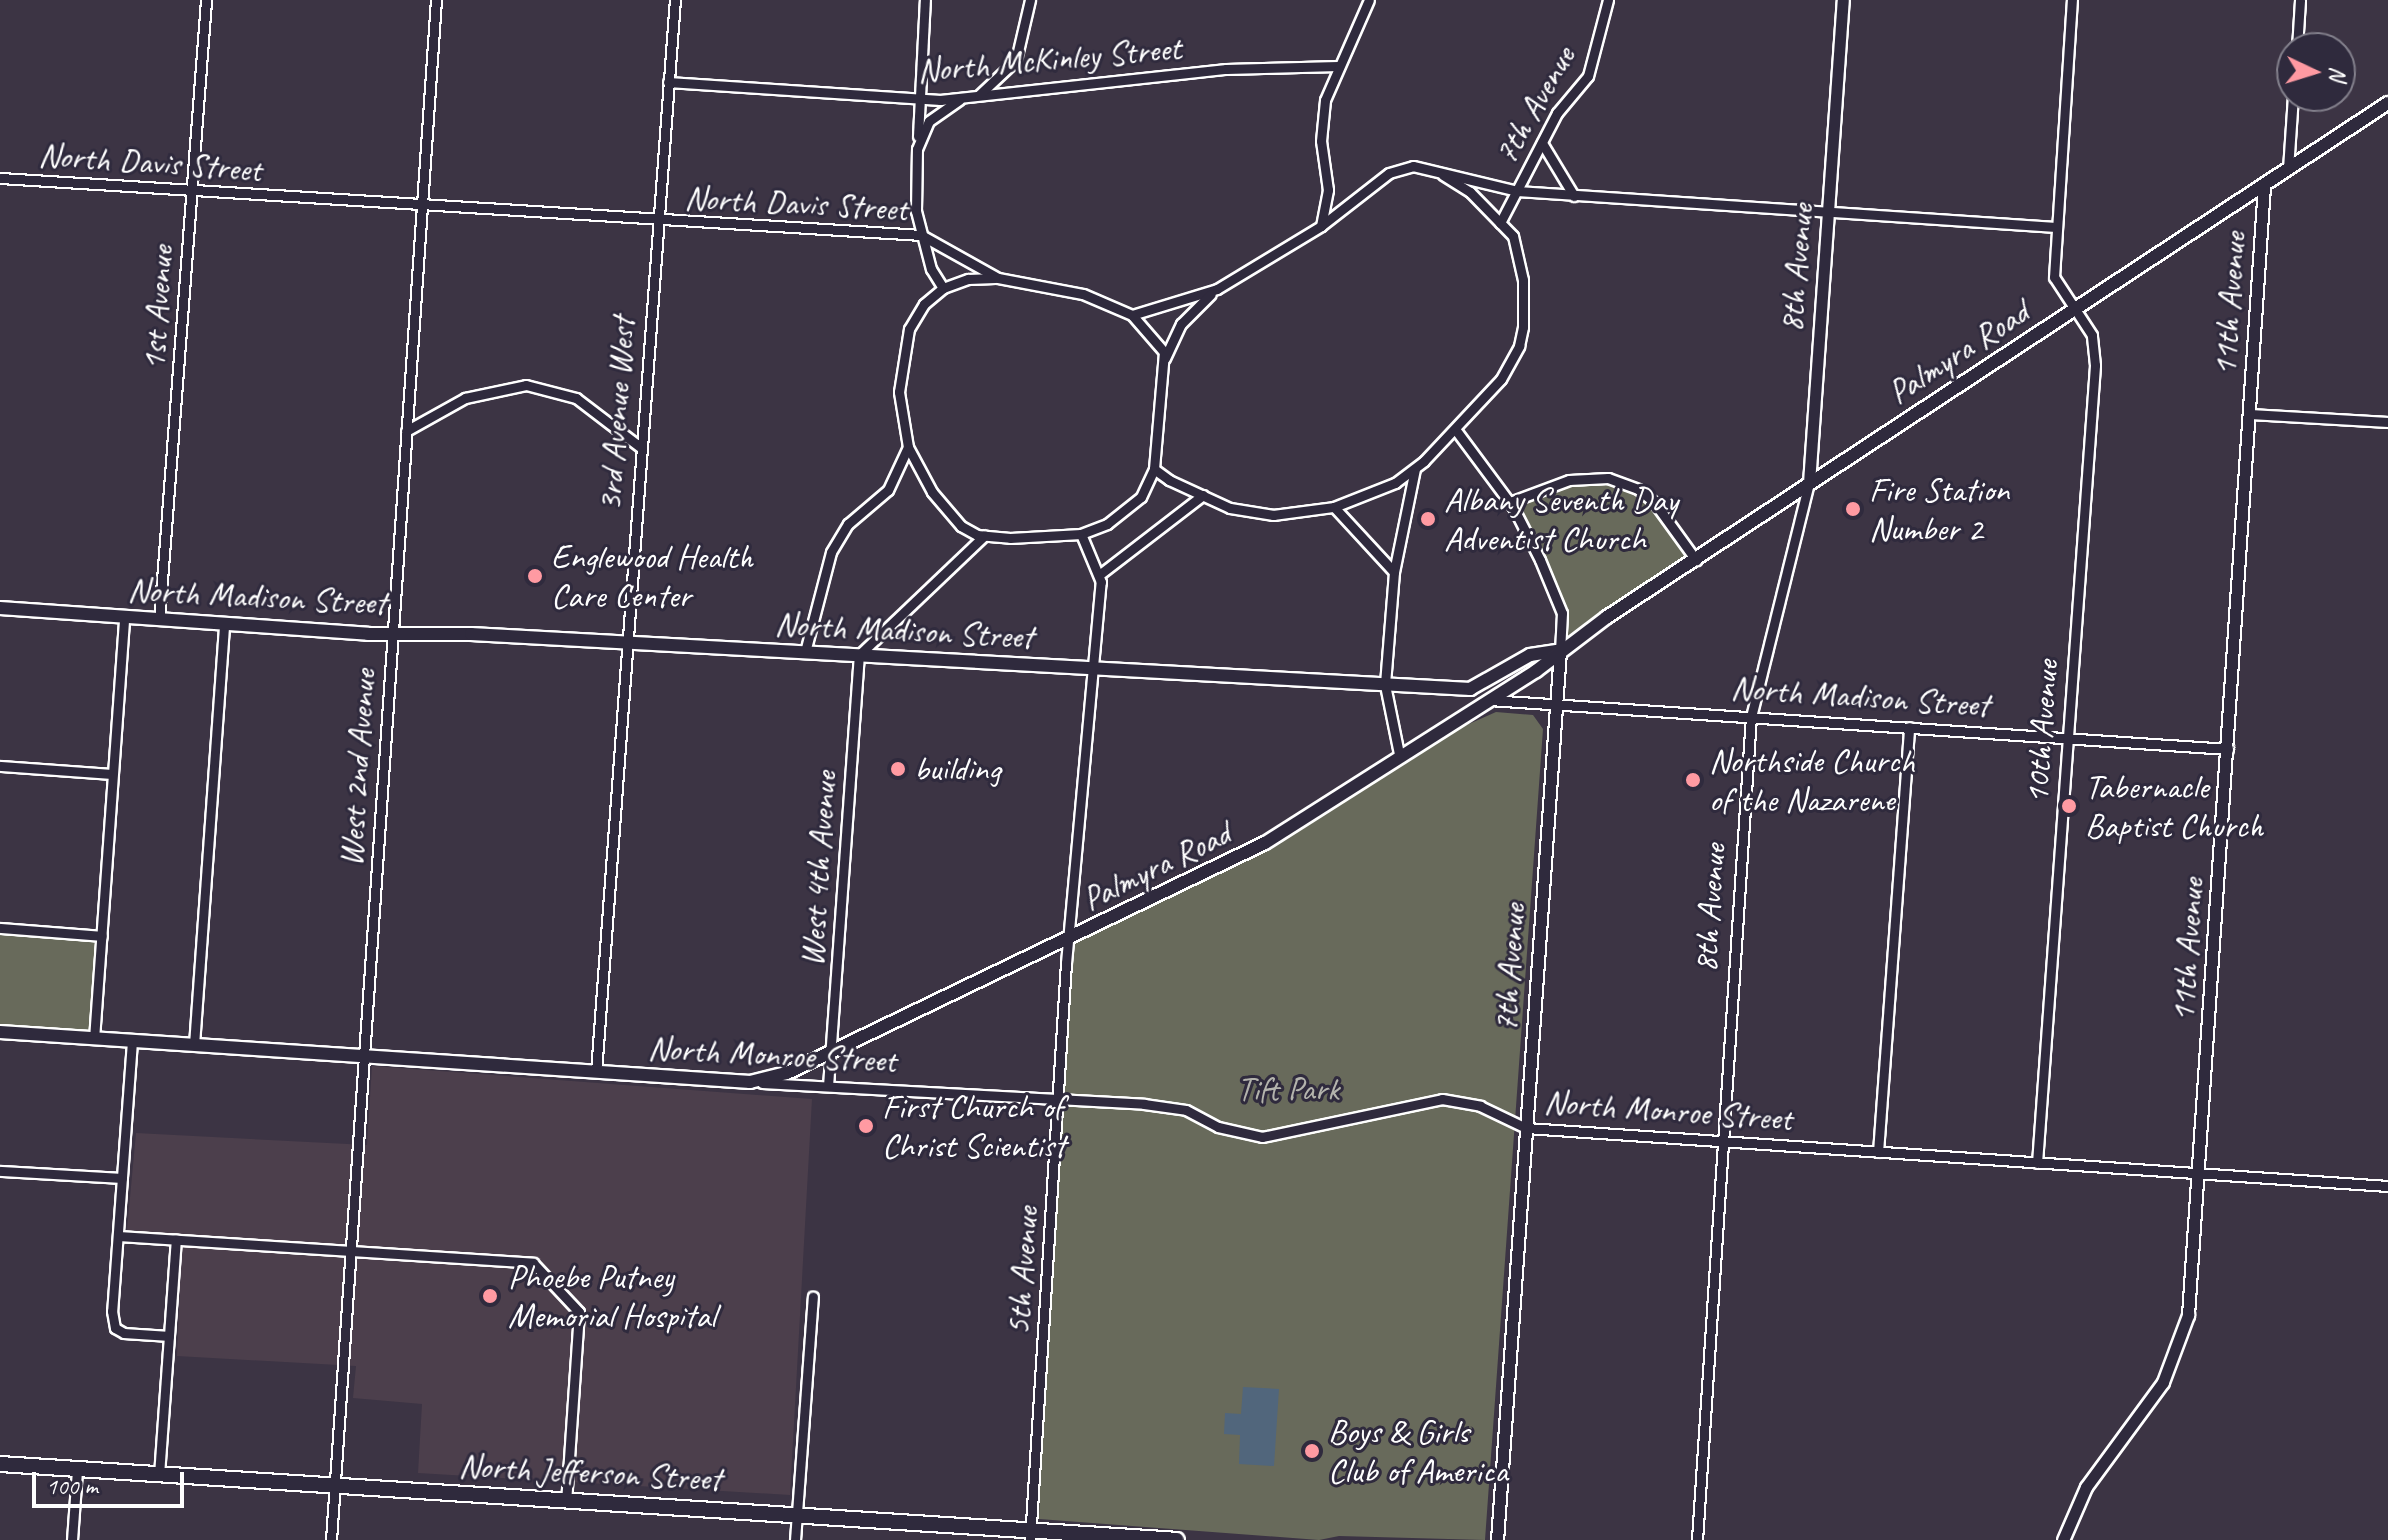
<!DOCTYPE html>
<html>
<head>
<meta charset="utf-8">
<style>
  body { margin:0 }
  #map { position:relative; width:2388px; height:1540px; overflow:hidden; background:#3c3444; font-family:Caveat,sans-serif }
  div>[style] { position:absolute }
  .built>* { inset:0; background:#4c3f4c }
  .green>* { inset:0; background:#686a5b; transform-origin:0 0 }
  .water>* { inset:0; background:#51667c }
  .roads { filter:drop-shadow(2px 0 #fff) drop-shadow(-2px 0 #fff) drop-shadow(0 2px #fff) drop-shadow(0 -2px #fff) }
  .minor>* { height:9px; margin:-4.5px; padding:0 4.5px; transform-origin:4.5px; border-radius:4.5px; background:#2f2a3d }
  .tertiary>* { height:11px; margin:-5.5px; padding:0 5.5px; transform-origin:5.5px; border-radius:5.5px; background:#2f2a3d }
  .secondary>* { height:12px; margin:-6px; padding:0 6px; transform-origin:6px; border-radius:6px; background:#2f2a3d }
  .primary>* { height:14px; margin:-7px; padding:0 7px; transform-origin:7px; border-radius:7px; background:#2f2a3d }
  .dots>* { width:22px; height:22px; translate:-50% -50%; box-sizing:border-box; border:4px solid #2f2a3d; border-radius:50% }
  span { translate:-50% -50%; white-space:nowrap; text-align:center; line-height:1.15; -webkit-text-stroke:6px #2f2a3d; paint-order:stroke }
  .street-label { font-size:34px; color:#fff }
  .poi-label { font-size:34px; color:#fff }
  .left { translate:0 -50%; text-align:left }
  .park-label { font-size:34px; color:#b4b4ad }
  .north { position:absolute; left:2276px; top:32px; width:80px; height:80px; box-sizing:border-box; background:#2f2a3d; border:2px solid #827f8b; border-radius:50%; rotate:94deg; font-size:22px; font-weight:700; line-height:32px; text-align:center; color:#fff }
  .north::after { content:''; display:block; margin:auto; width:28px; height:36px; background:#ff9aa2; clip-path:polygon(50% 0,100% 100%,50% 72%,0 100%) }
  .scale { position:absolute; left:32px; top:1472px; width:152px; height:36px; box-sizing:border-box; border:4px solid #fff; border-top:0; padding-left:10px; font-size:24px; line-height:28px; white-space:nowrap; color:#fff; -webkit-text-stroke:6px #2f2a3d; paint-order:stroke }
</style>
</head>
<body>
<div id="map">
  <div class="built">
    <div style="clip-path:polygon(372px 1066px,812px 1099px,790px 1495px,418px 1473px,422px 1404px,353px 1398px,356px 1366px,177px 1356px,182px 1236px,127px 1230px,136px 1133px,367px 1145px)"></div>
  </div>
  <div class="green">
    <div style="clip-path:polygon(1569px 481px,1613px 481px,1637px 491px,1695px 560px,1562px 649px,1564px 617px,1511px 502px)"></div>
    <div style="clip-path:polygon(1496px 712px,1533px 715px,1543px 729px,1485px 1540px,1339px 1536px,1319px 1540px,1039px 1519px,1044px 1354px,1071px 941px,1236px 862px,1401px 754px)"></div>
    <div style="left:0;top:929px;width:101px;height:103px;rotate:5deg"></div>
  </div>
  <div class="water">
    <div style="clip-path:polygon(1243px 1387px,1279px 1389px,1274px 1466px,1239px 1464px,1240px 1435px,1224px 1434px,1225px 1413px,1241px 1414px)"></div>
  </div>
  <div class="roads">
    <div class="minor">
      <div style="left:2297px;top:48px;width:48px;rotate:-86.4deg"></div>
      <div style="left:668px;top:82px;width:273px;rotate:3.8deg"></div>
      <div style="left:940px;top:100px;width:288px;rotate:-6.2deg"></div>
      <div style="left:1226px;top:69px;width:112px;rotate:-1.5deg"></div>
      <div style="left:979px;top:95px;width:51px;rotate:-43.4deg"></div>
      <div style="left:1016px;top:60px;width:62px;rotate:-76.9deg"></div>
      <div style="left:918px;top:136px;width:136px;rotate:-87.1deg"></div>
      <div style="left:1542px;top:143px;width:62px;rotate:58.9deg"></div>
      <div style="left:2288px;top:169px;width:73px;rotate:-86.1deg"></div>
      <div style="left:0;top:178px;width:923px;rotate:3.54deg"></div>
      <div style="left:921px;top:235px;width:88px;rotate:29.2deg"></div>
      <div style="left:998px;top:278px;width:86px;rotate:10.7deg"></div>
      <div style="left:1083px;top:294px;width:53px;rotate:23.2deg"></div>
      <div style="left:1132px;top:315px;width:89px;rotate:-17deg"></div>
      <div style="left:1217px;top:289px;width:122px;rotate:-31.2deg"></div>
      <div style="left:1321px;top:226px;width:86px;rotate:-37.9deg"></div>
      <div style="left:1389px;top:173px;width:25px;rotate:-16deg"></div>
      <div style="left:1413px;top:166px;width:107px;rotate:13.5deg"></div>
      <div style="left:1517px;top:191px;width:540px;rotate:3.82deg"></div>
      <div style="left:1500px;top:223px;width:124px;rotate:-62.6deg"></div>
      <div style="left:1557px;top:113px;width:48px;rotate:-50deg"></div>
      <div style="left:1588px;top:76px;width:79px;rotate:-75.3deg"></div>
      <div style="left:1321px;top:226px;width:37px;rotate:-79deg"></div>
      <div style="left:1328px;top:190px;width:49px;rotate:-98.1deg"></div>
      <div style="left:1321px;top:141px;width:41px;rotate:-84.4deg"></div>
      <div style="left:1325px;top:100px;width:109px;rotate:-66.3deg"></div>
      <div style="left:943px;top:288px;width:22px;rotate:-122deg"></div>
      <div style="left:931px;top:269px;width:60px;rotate:-104.5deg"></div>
      <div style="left:916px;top:211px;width:62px;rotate:-89.1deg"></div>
      <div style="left:917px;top:149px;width:30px;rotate:-67deg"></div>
      <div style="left:929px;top:121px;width:37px;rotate:-35deg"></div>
      <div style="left:1132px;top:315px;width:49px;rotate:49.1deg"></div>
      <div style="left:1164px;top:352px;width:117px;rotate:94.9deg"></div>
      <div style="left:1154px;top:469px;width:19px;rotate:36deg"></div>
      <div style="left:1169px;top:480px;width:67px;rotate:24.7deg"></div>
      <div style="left:1230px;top:508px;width:44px;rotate:9.2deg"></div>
      <div style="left:1273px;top:515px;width:62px;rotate:-7.5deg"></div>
      <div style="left:1334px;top:507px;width:66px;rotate:-21.5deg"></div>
      <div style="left:1395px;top:483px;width:36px;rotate:-37deg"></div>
      <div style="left:1424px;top:461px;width:112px;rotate:-46.8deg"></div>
      <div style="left:1501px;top:379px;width:38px;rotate:-61deg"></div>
      <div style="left:1519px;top:346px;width:19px;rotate:-78deg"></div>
      <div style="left:1523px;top:327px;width:47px;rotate:-90deg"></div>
      <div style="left:1523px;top:280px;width:45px;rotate:-102.8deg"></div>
      <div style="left:1513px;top:236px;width:62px;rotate:-134.3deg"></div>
      <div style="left:1470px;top:192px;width:32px;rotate:-148deg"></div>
      <div style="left:1165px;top:358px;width:38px;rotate:-65deg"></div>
      <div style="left:1181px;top:324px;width:42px;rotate:-45deg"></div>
      <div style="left:2250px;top:414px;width:138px;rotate:3.3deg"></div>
      <div style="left:1455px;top:429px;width:97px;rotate:53.4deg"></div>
      <div style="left:1513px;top:507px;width:59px;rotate:63deg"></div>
      <div style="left:1540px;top:560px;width:57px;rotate:67.5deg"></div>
      <div style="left:1562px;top:613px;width:37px;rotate:93deg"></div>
      <div style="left:406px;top:431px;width:68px;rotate:-29.2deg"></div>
      <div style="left:465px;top:398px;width:62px;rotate:-12deg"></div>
      <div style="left:526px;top:385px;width:52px;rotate:14.6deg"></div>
      <div style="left:576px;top:398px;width:81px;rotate:37.4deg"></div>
      <div style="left:908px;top:447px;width:51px;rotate:61.9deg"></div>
      <div style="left:932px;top:492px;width:45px;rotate:49.5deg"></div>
      <div style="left:961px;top:526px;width:18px;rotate:29deg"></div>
      <div style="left:977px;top:535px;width:33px;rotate:5deg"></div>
      <div style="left:1010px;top:538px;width:71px;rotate:-3.2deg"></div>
      <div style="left:1081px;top:534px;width:28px;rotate:-21deg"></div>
      <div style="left:1107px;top:524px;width:43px;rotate:-38.5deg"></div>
      <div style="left:1141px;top:497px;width:31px;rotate:-65deg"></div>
      <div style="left:1510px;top:502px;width:63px;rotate:-20.4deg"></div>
      <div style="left:1569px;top:480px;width:39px;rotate:-3deg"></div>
      <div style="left:1608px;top:478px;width:32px;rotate:20deg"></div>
      <div style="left:1638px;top:489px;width:21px;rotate:39deg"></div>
      <div style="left:1654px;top:502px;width:72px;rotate:54.1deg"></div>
      <div style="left:1334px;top:507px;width:88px;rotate:47.3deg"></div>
      <div style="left:1394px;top:572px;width:113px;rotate:94.6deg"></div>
      <div style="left:1385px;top:685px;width:70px;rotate:78.5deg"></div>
      <div style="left:1394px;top:572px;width:105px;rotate:-78.5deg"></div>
      <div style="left:1099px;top:575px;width:131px;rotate:-37.6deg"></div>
      <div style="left:159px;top:620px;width:622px;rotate:-85.66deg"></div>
      <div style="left:805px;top:652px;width:103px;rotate:-75.4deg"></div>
      <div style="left:831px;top:552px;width:33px;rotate:-59deg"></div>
      <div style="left:848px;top:524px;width:52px;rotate:-40.4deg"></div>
      <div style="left:888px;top:490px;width:47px;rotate:-65.1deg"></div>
      <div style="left:908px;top:447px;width:56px;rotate:-99.3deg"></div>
      <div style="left:899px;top:392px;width:64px;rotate:-81deg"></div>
      <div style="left:909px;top:329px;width:29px;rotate:-59deg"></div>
      <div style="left:924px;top:304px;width:25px;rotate:-40deg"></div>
      <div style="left:943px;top:288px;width:27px;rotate:-20deg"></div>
      <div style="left:968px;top:279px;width:27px;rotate:-2deg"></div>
      <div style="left:1489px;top:700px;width:741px;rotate:3.79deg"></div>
      <div style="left:0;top:766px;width:111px;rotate:4.1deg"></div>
      <div style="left:0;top:928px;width:102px;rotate:4.5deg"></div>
      <div style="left:94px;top:1039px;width:423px;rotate:-85.9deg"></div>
      <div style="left:132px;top:1041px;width:271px;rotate:94.2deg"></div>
      <div style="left:112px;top:1311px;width:17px;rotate:80deg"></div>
      <div style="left:115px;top:1328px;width:10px;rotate:29deg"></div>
      <div style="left:124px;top:1333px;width:45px;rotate:3.8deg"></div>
      <div style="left:194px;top:1045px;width:422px;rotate:-85.9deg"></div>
      <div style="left:596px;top:1072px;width:1075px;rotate:-85.79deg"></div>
      <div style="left:762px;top:1083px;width:383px;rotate:3.1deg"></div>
      <div style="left:1144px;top:1104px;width:42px;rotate:8.1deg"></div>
      <div style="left:1186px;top:1110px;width:36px;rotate:28deg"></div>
      <div style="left:1218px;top:1127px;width:45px;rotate:12.8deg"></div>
      <div style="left:1262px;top:1137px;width:184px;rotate:-11.9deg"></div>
      <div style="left:1442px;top:1099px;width:39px;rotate:10deg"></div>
      <div style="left:1480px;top:1106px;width:51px;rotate:25.6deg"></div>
      <div style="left:1526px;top:1128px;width:864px;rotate:3.85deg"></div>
      <div style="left:828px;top:1086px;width:432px;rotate:-85.9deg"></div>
      <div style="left:859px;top:655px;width:173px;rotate:-43.6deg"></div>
      <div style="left:1878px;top:1152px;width:426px;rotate:-85.8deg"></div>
      <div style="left:2037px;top:1163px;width:800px;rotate:-85.84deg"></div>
      <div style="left:2095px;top:365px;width:30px;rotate:-96deg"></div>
      <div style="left:2092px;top:335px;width:69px;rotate:-123.2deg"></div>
      <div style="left:2054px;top:277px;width:278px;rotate:-86.3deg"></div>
      <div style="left:0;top:1171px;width:122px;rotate:3.3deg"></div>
      <div style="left:119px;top:1236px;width:415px;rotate:3.7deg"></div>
      <div style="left:533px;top:1263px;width:67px;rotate:46.8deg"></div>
      <div style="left:579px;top:1312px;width:189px;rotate:93.9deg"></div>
      <div style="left:159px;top:1475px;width:236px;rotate:-85.9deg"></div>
      <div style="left:72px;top:1540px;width:70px;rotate:-85.9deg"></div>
      <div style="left:331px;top:1540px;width:1544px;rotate:-86.1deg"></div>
      <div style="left:795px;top:1540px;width:244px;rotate:-85.8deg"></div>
      <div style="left:1030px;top:1540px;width:578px;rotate:-86.43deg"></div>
      <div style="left:1066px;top:963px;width:383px;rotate:-84.8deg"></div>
      <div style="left:1101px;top:582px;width:52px;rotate:-112.6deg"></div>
      <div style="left:1697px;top:1540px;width:825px;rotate:-86.25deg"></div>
      <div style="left:1751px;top:717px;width:241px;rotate:-76.1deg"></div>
    </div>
    <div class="tertiary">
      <div style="left:1809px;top:483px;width:484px;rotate:-86deg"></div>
      <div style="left:1497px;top:1540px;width:892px;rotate:-85.95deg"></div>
      <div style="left:2063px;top:1540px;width:58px;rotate:-66.5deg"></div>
      <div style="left:2086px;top:1487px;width:130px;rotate:-53.7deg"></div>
      <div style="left:2163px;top:1382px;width:72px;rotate:-69.5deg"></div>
      <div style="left:2188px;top:1315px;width:1132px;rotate:-86.15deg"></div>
    </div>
    <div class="secondary">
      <div style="left:0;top:608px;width:369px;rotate:4deg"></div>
      <div style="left:368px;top:634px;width:103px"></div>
      <div style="left:471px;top:634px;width:1001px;rotate:3.15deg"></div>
      <div style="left:1470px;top:689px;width:69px;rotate:-29.5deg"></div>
      <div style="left:1530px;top:655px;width:30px;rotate:-9deg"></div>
      <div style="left:0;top:1032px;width:752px;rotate:3.81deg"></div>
      <div style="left:750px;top:1082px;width:38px;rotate:-14deg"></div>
      <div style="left:787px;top:1073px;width:530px;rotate:-25.7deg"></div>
      <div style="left:1265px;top:843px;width:321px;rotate:-32.4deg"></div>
      <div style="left:1536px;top:671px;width:89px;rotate:-37.3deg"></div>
      <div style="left:1607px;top:617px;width:935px;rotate:-33.35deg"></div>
    </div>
    <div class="primary">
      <div style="left:0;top:1464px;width:1179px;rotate:3.69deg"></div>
    </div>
  </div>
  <div class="dots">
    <div style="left:1853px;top:509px;background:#ff9aa2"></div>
    <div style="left:1428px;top:519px;background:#ff9aa2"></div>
    <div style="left:535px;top:576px;background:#ff9aa2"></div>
    <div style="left:898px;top:769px;background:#ff9aa2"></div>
    <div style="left:1693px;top:780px;background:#ff9aa2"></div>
    <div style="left:2069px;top:806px;background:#ff9aa2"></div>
    <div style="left:866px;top:1126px;background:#ff9aa2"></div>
    <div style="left:490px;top:1296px;background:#ff9aa2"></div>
    <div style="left:1312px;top:1451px;background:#ff9aa2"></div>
  </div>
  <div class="street-label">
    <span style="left:1049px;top:59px;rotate:-5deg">North McKinley Street</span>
    <span style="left:1534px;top:105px;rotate:-60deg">7th Avenue</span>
    <span style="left:150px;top:162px;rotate:4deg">North Davis Street</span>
    <span style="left:796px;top:203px;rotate:3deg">North Davis Street</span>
    <span style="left:1796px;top:268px;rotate:-85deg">8th Avenue</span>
    <span style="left:2229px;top:304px;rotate:-86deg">11th Avenue</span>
    <span style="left:157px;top:308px;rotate:-86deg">1st Avenue</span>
    <span style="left:1958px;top:352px;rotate:-33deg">Palmyra Road</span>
    <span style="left:616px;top:414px;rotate:-86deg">3rd Avenue West</span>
    <span style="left:257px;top:596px;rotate:3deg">North Madison Street</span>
    <span style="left:904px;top:630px;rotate:3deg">North Madison Street</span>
    <span style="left:1860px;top:696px;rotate:4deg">North Madison Street</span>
    <span style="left:2041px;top:732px;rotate:-86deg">10th Avenue</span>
    <span style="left:357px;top:768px;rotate:-86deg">West 2nd Avenue</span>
    <span style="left:1156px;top:866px;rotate:-26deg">Palmyra Road</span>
    <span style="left:818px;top:869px;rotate:-86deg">West 4th Avenue</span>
    <span style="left:1709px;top:908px;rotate:-86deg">8th Avenue</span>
    <span style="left:2187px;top:950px;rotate:-86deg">11th Avenue</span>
    <span style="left:1509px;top:968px;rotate:-86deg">7th Avenue</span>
    <span style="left:772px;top:1054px;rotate:3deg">North Monroe Street</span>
    <span style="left:1668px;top:1110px;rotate:4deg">North Monroe Street</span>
    <span style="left:1022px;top:1271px;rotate:-86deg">5th Avenue</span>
    <span style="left:590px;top:1472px;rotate:3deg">North Jefferson Street</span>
  </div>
  <div class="poi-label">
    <span class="left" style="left:1869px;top:509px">Fire Station<br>Number 2</span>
    <span class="left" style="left:1444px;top:519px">Albany Seventh Day<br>Adventist Church</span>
    <span class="left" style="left:551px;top:576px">Englewood Health<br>Care Center</span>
    <span class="left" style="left:1709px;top:780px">Northside Church<br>of the Nazarene</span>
    <span class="left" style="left:914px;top:769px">building</span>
    <span class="left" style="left:2085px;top:806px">Tabernacle<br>Baptist Church</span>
    <span class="left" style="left:882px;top:1126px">First Church of<br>Christ Scientist</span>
    <span class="left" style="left:508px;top:1296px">Phoebe Putney<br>Memorial Hospital</span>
    <span class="left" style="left:1328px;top:1451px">Boys &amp; Girls<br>Club of America</span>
  </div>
  <div class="park-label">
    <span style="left:1288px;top:1089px">Tift Park</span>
  </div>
  <div class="north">N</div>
  <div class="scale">100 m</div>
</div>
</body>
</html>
